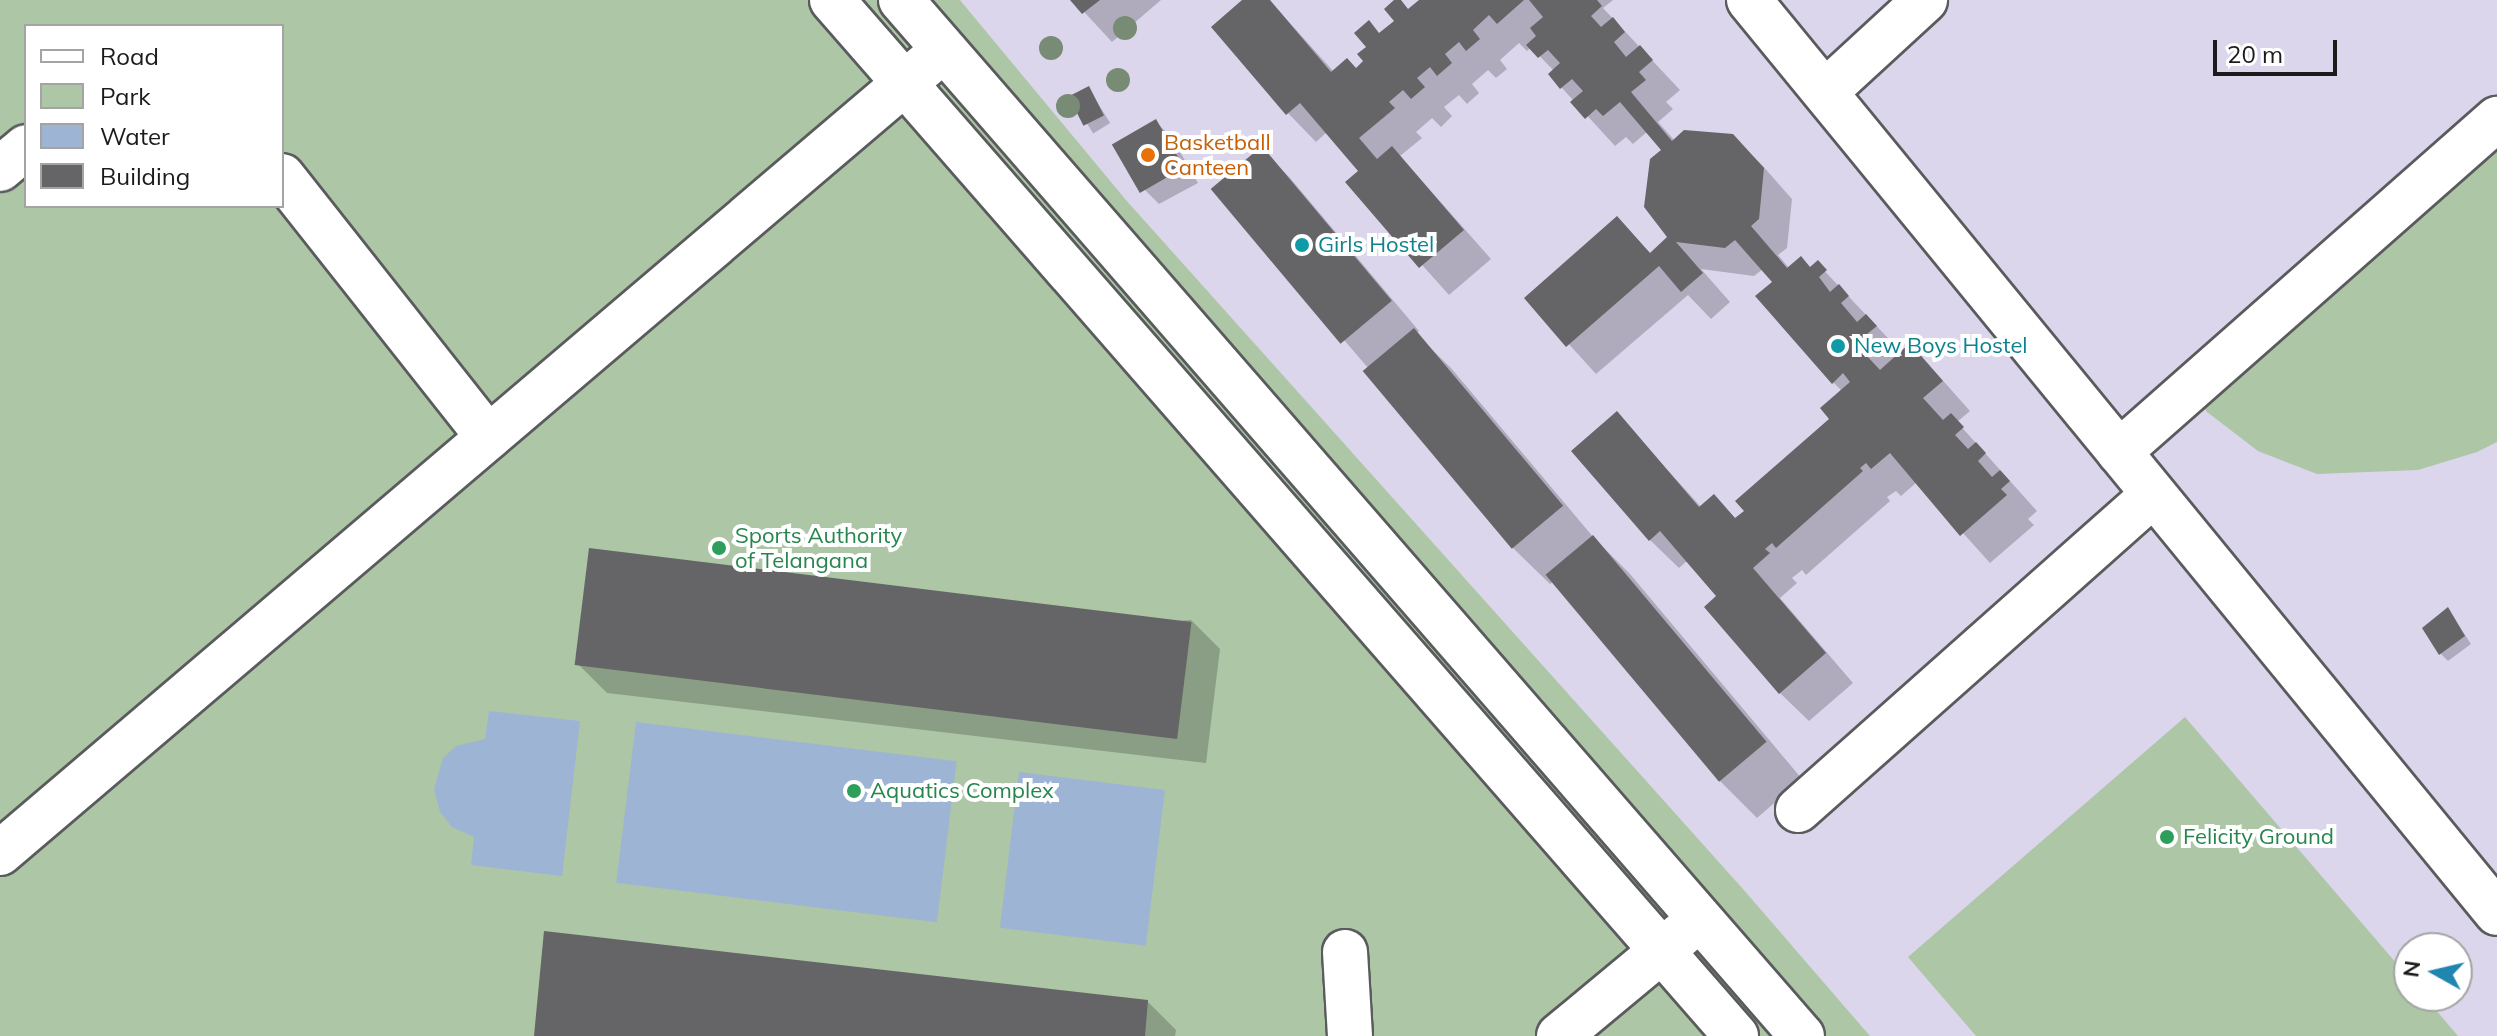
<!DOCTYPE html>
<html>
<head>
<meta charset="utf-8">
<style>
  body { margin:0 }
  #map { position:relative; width:2497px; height:1036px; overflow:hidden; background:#e3e4e6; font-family:Mulish,sans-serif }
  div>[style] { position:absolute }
  .education>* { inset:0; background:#dbd6ec }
  .green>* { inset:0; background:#acc6a6 }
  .water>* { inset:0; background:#9eb4d4; transform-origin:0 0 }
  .shadow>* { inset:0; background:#0003; transform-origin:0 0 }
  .building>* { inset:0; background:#656466; transform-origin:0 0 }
  .roads { filter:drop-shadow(2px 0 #5a5b5d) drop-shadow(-2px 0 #5a5b5d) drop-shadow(0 2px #5a5b5d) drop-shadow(0 -2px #5a5b5d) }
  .minor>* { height:44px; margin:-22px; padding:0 22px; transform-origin:22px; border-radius:22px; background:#fff }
  .trees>* { width:24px; height:24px; margin:-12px; border-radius:50%; background:#788b74 }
  .dots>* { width:22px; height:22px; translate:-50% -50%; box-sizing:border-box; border:4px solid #fff; border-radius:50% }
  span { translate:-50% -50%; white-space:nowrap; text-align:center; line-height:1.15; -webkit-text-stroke:8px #fff; paint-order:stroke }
  .food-label { font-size:22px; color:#c56008 }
  .left { translate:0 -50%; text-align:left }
  .culture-label { font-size:22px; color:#0d838f }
  .leisure-label { font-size:22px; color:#27864d }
  .legend { position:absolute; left:24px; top:24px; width:260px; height:184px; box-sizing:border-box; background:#fff; border:2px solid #a4a4a4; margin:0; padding:10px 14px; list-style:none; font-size:24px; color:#1b1b1c }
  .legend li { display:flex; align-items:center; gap:16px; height:40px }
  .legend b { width:40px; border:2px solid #a4a4a4 }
  .north { position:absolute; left:2393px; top:932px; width:80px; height:80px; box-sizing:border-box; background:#fff; border:2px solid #a4a4a4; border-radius:50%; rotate:278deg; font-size:22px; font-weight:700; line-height:32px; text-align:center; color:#1b1b1c }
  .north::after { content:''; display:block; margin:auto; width:28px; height:36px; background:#2086b0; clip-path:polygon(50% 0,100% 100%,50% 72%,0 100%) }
  .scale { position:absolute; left:2213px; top:40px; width:124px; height:36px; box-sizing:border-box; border:4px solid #1b1b1c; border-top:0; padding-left:10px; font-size:24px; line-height:28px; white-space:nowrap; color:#1b1b1c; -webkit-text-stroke:6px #fff; paint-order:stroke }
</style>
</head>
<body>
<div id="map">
  <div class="education">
    <div style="clip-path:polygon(evenodd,960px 0,2497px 0,2497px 1036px,1870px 1036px,1743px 889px,1126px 200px,960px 0,2409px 948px,2457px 948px,2457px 996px,2409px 996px,2409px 948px)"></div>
  </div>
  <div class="green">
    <div style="clip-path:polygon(evenodd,0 0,960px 0,1126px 200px,1743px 889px,1870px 1036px,0 1036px,0 0,26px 26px,282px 26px,282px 206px,26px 206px,26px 26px)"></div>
    <div style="clip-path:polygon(2497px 119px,2497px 442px,2477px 452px,2418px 470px,2317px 474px,2258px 451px,2207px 412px,2191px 391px)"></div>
    <div style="clip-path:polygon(2185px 717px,2409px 978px,2409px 996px,2424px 996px,2458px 1036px,1976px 1036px,1908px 957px)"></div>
  </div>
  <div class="water">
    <div style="clip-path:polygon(489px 711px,580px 721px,562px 876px,471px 865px,474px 837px,452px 827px,440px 812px,434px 789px,443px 758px,456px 746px,485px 739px)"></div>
    <div style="left:636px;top:722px;width:323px;height:162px;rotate:7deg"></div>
    <div style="left:1019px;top:772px;width:147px;height:157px;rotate:7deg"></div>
  </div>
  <div class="shadow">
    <div style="clip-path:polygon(1073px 0,1161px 0,1112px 42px)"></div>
    <div style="clip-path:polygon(1245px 0,1269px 0,1334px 72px,1356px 71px,1366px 61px,1380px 35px,1396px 22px,1397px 0,1409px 10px,1422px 0,1613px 0,1603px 8px,1680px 90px,1666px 102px,1673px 109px,1658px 122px,1675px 141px,1732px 136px,1762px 165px,1792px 199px,1787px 248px,1778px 255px,1789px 268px,1810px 269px,1817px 263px,1902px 353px,1910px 346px,1938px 375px,1970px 411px,1957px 422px,2037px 511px,2028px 519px,2034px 525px,1990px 563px,1917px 482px,1901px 496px,1896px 491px,1887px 497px,1890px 501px,1806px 575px,1802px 570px,1792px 578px,1797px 583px,1780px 598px,1853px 683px,1809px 721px,1780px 693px,1719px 596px,1688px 560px,1679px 568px,1650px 540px,1617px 414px,1701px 507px,1714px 497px,1737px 520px,1832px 419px,1842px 391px,1833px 382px,1775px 282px,1763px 269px,1754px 276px,1701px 269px,1730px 302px,1711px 319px,1688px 295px,1596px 374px,1527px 298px,1617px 219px,1651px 254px,1670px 238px,1664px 150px,1648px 131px,1633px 144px,1626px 137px,1615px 146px,1562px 88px,1554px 71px,1531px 47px,1527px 51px,1519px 43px,1500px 60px,1507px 69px,1496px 78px,1488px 70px,1472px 84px,1479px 93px,1467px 104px,1459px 95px,1444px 107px,1452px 116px,1441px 127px,1432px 118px,1416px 132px,1422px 138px,1400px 156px,1491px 259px,1449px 295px,1348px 182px,1361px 171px,1327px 132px,1316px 142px,1288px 113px)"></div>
    <div style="left:1089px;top:89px;width:40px;height:20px;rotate:58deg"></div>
    <div style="clip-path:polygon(1156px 122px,1172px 138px,1198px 183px,1159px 204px,1143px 188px)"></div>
    <div style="clip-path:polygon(1262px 149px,1290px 178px,1419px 331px,1416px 334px,1451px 368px,1594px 538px,1630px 574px,1802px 779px,1757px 818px,1720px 781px,1553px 582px,1550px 584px,1513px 548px,1369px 369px,1214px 189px)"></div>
    <div style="clip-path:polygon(2448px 609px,2471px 644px,2448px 661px,2441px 654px)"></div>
    <div style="clip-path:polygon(1191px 620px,1220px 649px,1206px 763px,607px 693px,578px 664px)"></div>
    <div style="clip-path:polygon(1147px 1001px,1176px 1030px,1175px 1036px,536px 1036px)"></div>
  </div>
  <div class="building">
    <div style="clip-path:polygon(1070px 0,1100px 0,1082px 14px)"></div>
    <div style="clip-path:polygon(1242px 0,1270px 0,1331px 72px,1347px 58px,1356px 68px,1363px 61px,1357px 54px,1366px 47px,1354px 33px,1369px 20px,1379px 33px,1394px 21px,1384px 9px,1394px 0,1401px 0,1408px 9px,1419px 0,1524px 0,1497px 24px,1489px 15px,1473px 30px,1480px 39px,1466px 51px,1459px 42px,1445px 54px,1452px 63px,1437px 76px,1430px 67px,1417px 78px,1425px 87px,1411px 99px,1403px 90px,1389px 102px,1395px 108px,1359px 138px,1377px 159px,1392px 146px,1464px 230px,1419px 268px,1345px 182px,1358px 171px,1300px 103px,1286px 115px,1211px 27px)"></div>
    <div style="clip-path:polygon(1529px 0,1597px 0,1602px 6px,1591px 16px,1601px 27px,1613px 17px,1625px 32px,1614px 42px,1626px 57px,1640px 45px,1653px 60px,1639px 72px,1646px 80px,1631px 92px,1672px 141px,1684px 130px,1733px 134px,1764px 168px,1759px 219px,1751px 226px,1787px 268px,1801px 256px,1810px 267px,1818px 260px,1827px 270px,1819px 277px,1830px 292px,1839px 284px,1849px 296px,1841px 303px,1857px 322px,1866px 314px,1877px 326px,1867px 334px,1877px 345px,1866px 355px,1880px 370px,1910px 343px,1943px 381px,1923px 398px,1943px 420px,1951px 413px,1964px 427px,1955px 435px,1968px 449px,1976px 442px,1986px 453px,1978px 461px,1992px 477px,2000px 470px,2010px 481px,2001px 489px,2007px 495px,1960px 536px,1890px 453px,1871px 469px,1866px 463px,1860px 468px,1863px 471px,1776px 548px,1772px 543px,1765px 549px,1770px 553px,1753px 568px,1826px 653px,1779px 694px,1704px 607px,1716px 596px,1660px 531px,1649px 541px,1571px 451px,1617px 411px,1699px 507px,1714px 494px,1735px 518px,1744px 511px,1735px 501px,1829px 419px,1820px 408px,1850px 382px,1843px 373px,1832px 384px,1755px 296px,1772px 282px,1735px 240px,1725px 248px,1676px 242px,1703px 273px,1681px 292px,1659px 266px,1566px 347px,1524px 298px,1617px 216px,1650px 253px,1667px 237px,1644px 207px,1650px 159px,1661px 150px,1620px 102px,1603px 116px,1596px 109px,1585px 119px,1570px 102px,1583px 91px,1572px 79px,1560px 89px,1548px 74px,1560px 63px,1548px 50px,1538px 58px,1526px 45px,1536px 36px,1530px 28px,1543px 17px)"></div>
    <div style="left:1089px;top:86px;width:33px;height:23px;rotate:63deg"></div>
    <div style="left:1156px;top:119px;width:56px;height:51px;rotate:60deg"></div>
    <div style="left:1262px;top:146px;width:202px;height:67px;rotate:50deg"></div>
    <div style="left:1414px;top:328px;width:232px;height:67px;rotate:50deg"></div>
    <div style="left:1593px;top:535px;width:270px;height:62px;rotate:50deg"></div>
    <div style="left:589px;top:548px;width:607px;height:118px;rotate:7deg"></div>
    <div style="clip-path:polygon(2448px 607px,2465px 636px,2439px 655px,2422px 628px)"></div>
    <div style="clip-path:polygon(544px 931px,1148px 1000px,1145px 1036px,534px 1036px)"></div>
  </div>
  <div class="roads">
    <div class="minor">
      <div style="left:832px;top:0;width:1375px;rotate:48.89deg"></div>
      <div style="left:901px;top:0;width:1373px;rotate:48.99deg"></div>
      <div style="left:1749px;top:0;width:1180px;rotate:50.67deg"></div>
      <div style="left:1825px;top:92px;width:136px;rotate:-42.6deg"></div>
      <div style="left:0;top:169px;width:34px;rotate:-40deg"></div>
      <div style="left:282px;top:176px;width:333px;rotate:51.7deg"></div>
      <div style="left:2119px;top:452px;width:504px;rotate:-41.38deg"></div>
      <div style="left:1798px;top:810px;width:475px;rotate:-41.6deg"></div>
      <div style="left:0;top:853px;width:1217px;rotate:-40.4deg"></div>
      <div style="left:1345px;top:952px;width:84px;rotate:86.6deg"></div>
      <div style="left:1559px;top:1036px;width:161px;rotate:-39.7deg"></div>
    </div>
  </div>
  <div class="trees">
    <div style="left:1125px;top:28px"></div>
    <div style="left:1051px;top:48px"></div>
    <div style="left:1118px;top:80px"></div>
    <div style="left:1068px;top:106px"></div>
  </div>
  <div class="dots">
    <div style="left:1148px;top:155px;background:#e8710a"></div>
    <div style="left:1302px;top:245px;background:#0f9aa8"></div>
    <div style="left:1838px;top:346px;background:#0f9aa8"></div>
    <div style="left:719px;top:548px;background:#2e9e5b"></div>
    <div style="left:854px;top:791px;background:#2e9e5b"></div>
    <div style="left:2167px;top:837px;background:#2e9e5b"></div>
  </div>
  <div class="food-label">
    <span class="left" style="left:1164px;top:155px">Basketball<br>Canteen</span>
  </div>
  <div class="culture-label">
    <span class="left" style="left:1318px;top:245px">Girls Hostel</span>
    <span class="left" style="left:1854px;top:346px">New Boys Hostel</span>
  </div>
  <div class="leisure-label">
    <span class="left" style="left:735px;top:548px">Sports Authority<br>of Telangana</span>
    <span class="left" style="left:870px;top:791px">Aquatics Complex</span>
    <span class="left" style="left:2183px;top:837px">Felicity Ground</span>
  </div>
  <ul class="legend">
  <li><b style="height:10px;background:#fff"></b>Road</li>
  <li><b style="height:22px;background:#acc6a6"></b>Park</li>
  <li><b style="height:22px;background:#9eb4d4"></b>Water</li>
  <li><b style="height:22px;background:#656466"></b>Building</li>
  </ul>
  <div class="north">N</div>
  <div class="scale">20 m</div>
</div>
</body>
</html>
